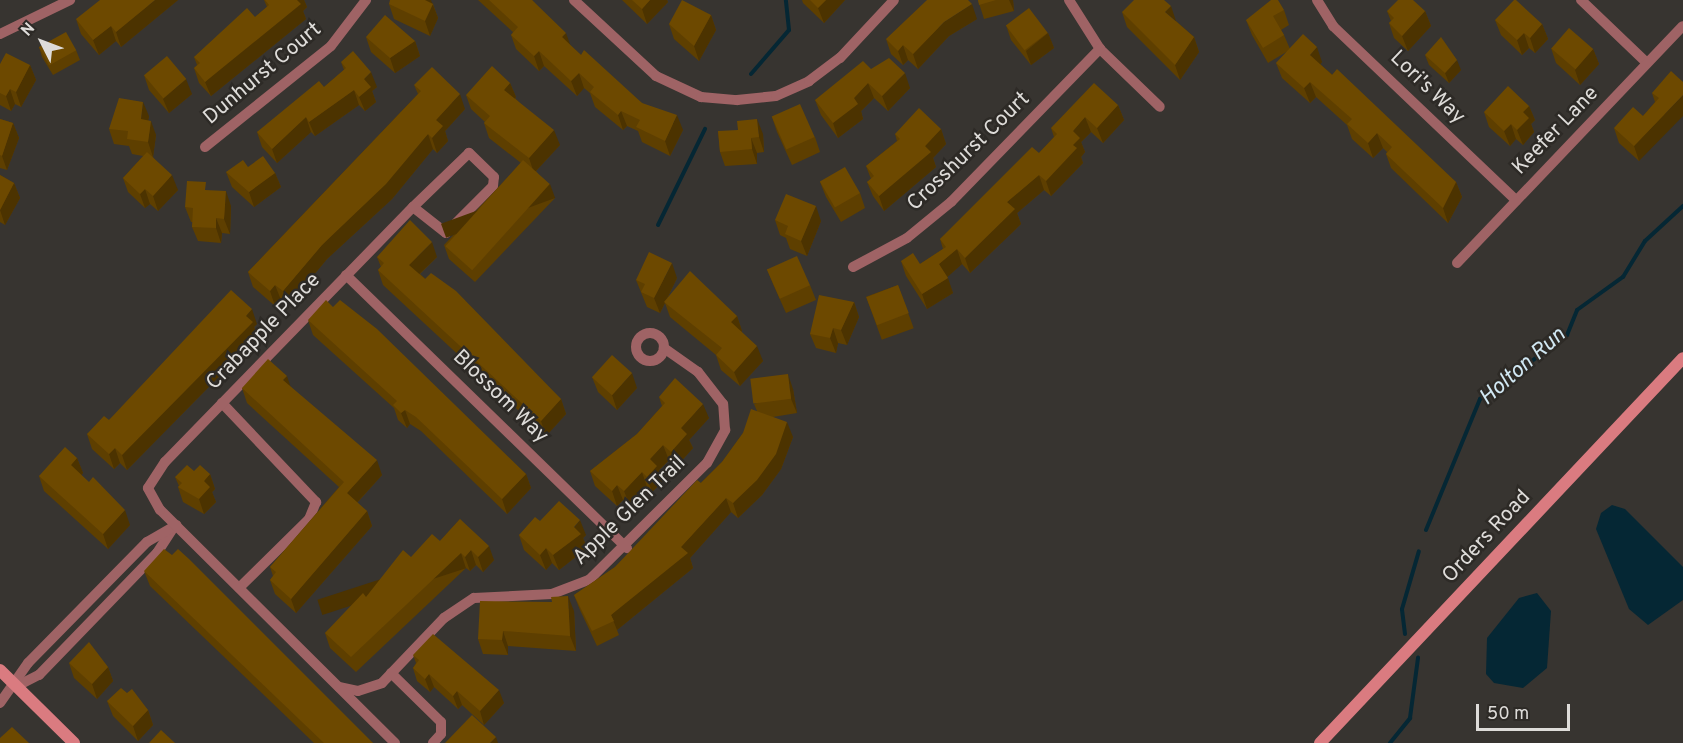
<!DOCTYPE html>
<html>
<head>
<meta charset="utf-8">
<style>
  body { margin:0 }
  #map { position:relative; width:1683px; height:743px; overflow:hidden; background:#373430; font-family:Overpass,sans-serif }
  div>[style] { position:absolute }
  .water>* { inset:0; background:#052734 }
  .stream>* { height:4px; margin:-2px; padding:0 2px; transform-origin:2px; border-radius:2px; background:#052734 }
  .street>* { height:10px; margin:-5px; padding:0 5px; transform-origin:5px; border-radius:5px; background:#9f6365 }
  .street>.ring { margin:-5px; padding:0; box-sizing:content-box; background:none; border:10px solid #9f6365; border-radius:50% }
  .secondary>* { height:12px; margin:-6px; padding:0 6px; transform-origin:6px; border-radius:6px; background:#da7b80 }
  .wall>* { inset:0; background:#5e3f00; transform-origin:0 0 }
  .shaded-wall>* { inset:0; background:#4c3300; transform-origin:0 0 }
  .building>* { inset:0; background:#6d4900; transform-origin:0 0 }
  span { translate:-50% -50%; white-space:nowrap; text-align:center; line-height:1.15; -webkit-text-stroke:5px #2d2a26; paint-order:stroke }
  .street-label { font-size:21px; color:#dedcd9 }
  .water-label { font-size:22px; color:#d1e8f3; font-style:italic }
  .north { position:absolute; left:12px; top:12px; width:60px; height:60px; -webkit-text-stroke:4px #2d2a26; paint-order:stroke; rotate:312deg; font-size:16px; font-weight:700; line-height:24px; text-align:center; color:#dedcd9 }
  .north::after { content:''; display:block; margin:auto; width:21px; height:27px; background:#dedcd9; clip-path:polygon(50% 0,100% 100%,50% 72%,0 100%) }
  .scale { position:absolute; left:1476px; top:704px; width:94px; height:27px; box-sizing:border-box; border:3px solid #dedcd9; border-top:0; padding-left:8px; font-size:18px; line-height:21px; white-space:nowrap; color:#dedcd9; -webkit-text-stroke:4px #2d2a26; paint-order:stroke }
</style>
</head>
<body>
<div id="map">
  <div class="water">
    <div style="clip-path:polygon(1612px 505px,1625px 509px,1683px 567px,1683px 600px,1648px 625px,1629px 609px,1596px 529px,1601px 513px)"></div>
    <div style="clip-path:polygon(1537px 593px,1551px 611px,1547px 668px,1523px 688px,1494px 683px,1486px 674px,1487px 638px,1519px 598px)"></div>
  </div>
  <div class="stream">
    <div style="left:751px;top:74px;width:58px;rotate:-49.2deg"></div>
    <div style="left:789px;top:30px;width:30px;rotate:-96deg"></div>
    <div style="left:658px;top:225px;width:107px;rotate:-63.9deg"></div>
    <div style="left:1426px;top:530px;width:142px;rotate:-67.6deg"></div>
    <div style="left:1480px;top:399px;width:108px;rotate:-36.3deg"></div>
    <div style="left:1567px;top:335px;width:27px;rotate:-68deg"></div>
    <div style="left:1577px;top:310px;width:57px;rotate:-35.7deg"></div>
    <div style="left:1623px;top:277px;width:42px;rotate:-58.6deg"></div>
    <div style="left:1645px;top:241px;width:52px;rotate:-42.6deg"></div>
    <div style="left:1405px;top:634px;width:25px;rotate:-97deg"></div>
    <div style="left:1402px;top:609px;width:60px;rotate:-73.7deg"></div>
    <div style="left:1390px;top:743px;width:32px;rotate:-51deg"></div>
    <div style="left:1410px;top:718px;width:61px;rotate:-82.4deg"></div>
  </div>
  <div class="street">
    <div style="left:574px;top:0;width:112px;rotate:42.8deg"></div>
    <div style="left:656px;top:76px;width:50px;rotate:25deg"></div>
    <div style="left:701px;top:97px;width:36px;rotate:5deg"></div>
    <div style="left:737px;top:100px;width:39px;rotate:-6deg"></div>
    <div style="left:776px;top:96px;width:36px;rotate:-24deg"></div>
    <div style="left:809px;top:81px;width:39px;rotate:-37deg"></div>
    <div style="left:840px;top:58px;width:79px;rotate:-47deg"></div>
    <div style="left:1069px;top:0;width:58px;rotate:57.7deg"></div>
    <div style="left:1100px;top:49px;width:83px;rotate:44deg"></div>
    <div style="left:1317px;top:0;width:31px;rotate:58deg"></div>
    <div style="left:1333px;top:26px;width:253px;rotate:43.6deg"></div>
    <div style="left:1581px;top:0;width:91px;rotate:43.7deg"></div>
    <div style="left:0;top:34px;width:78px;rotate:-25.9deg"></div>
    <div style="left:205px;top:147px;width:161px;rotate:-38.7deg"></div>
    <div style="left:331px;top:46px;width:58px;rotate:-52.7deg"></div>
    <div style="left:1457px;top:263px;width:327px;rotate:-46.4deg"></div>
    <div style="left:853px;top:267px;width:61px;rotate:-28.2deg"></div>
    <div style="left:907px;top:238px;width:57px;rotate:-39.3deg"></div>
    <div style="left:951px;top:202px;width:214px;rotate:-45.8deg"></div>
    <div style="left:346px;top:275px;width:392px;rotate:44.2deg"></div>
    <div class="ring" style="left:636px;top:333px;width:18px;height:18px"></div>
    <div style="left:222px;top:403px;width:137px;rotate:46.5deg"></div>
    <div style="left:316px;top:502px;width:18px;rotate:112deg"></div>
    <div style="left:309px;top:519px;width:98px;rotate:135.4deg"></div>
    <div style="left:391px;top:673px;width:70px;rotate:44.4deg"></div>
    <div style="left:441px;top:722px;width:12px;rotate:90deg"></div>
    <div style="left:441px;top:734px;width:12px;rotate:132deg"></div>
    <div style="left:17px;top:686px;width:25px;rotate:-27deg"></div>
    <div style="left:39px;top:675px;width:170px;rotate:-46deg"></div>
    <div style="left:157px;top:553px;width:30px;rotate:-57deg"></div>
    <div style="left:339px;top:687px;width:19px;rotate:12deg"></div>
    <div style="left:358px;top:691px;width:25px;rotate:-18deg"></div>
    <div style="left:382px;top:683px;width:90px;rotate:-46.4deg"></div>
    <div style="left:444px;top:618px;width:36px;rotate:-34deg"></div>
    <div style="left:474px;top:598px;width:78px;rotate:-2.9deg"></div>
    <div style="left:552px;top:594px;width:40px;rotate:-21deg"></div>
    <div style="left:589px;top:580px;width:166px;rotate:-44.8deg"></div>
    <div style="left:707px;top:463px;width:38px;rotate:-61deg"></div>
    <div style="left:725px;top:430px;width:26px;rotate:-94deg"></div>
    <div style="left:723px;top:404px;width:41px;rotate:-128deg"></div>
    <div style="left:698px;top:372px;width:42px;rotate:-144.8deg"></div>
    <div style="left:0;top:703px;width:49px;rotate:-55deg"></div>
    <div style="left:28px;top:663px;width:170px;rotate:-45.5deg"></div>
    <div style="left:147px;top:542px;width:34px;rotate:-30deg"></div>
    <div style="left:395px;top:743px;width:331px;rotate:-135.2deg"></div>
    <div style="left:160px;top:510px;width:25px;rotate:-119deg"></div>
    <div style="left:148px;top:488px;width:31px;rotate:-57deg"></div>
    <div style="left:165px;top:462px;width:356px;rotate:-45.8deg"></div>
    <div style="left:413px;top:207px;width:42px;rotate:38.2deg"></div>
    <div style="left:446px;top:233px;width:66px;rotate:-45deg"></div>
    <div style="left:493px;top:186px;width:9px;rotate:-84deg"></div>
    <div style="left:494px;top:177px;width:35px;rotate:-136deg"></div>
    <div style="left:469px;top:153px;width:78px;rotate:136deg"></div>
  </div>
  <div class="secondary">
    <div style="left:0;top:670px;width:104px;rotate:44.6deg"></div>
    <div style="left:1320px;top:743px;width:529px;rotate:-46.68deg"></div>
  </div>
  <div class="wall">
    <div style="clip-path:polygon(178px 0,121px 47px,116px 41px,99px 55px,81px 34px,76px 19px)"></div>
    <div style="clip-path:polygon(264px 0,304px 0,307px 7px,303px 11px,306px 19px,211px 96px,199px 83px,194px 68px,197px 65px,194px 57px,255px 17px,267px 7px)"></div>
    <div style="clip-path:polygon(478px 0,532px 0,570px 45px,581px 55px,642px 103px,683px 130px,670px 156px,642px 142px,638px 131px,627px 126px,623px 130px,595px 107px,590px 93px,584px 88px,577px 96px,544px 66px,539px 71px,516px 49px,511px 35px,513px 32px)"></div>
    <div style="clip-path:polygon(622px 0,667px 0,668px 2px,647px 24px)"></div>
    <div style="clip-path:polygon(802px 0,845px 0,824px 23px,803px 3px)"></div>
    <div style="clip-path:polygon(978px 0,1013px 0,1014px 11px,984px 19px)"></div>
    <div style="clip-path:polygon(432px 3px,433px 4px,438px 18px,430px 36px,394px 19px,389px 4px)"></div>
    <div style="clip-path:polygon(1284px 10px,1289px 25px,1281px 30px,1284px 35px,1290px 49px,1322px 62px,1320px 64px,1456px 182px,1462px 197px,1448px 223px,1391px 168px,1386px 154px,1387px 152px,1383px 148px,1373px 158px,1352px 139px,1347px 125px,1316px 97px,1310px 103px,1282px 78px,1276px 63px,1288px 51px,1268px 63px,1252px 35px,1246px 20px)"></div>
    <div style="clip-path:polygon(1387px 11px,1425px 11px,1431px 26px,1408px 51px,1394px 38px,1389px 23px,1391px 21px)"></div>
    <div style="clip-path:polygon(1122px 12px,1176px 21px,1194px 37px,1199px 52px,1180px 80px,1127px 27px)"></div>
    <div style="clip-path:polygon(711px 15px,716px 30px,699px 61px,674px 39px,669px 24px)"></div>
    <div style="clip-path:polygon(977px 19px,949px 36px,918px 69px,908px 60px,903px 65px,891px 54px,886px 39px)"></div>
    <div style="clip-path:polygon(1495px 20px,1542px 24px,1548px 39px,1535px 53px,1529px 48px,1522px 55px,1501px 35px)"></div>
    <div style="clip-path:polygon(1006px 25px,1048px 33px,1054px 48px,1031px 65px,1011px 40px)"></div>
    <div style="clip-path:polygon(366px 37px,415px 41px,420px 56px,395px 73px,371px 52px)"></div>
    <div style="clip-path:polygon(39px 47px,76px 50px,80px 60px,53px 75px,42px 57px)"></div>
    <div style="clip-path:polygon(1551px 48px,1593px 49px,1599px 64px,1580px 85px,1556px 63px)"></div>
    <div style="clip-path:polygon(1425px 55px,1461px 70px,1449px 83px,1429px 65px)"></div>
    <div style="clip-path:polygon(341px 62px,377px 87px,372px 91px,376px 102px,365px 111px,359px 105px,315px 136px,311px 132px,277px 163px,262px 147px,257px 132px,324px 87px,344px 70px)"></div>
    <div style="clip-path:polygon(0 64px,30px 65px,36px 80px,21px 107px,15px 104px,11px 111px,0 105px)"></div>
    <div style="clip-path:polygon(871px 69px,910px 88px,888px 111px,874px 98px,861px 111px,863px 119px,838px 138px,821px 115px,815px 100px)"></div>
    <div style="clip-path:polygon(144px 75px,192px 94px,169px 113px,149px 90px)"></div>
    <div style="clip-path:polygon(1683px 82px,1639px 161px,1619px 143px,1614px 128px,1643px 116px,1655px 102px,1652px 93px)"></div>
    <div style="clip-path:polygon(510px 83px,516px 97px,515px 98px,560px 145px,536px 171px,555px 198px,475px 282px,449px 259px,444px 245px,521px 163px,489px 138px,484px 123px,485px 122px,471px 109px,466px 95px)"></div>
    <div style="clip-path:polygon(414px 85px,465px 109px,445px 131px,448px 141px,437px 153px,433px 149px,392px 199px,327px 259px,288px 306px,281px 300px,275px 306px,253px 287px,248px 272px,418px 94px)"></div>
    <div style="clip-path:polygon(1118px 105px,1124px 120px,1103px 143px,1091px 132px,1081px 142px,1085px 152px,1081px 157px,1083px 163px,1051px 196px,1044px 190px,1017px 213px,1021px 224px,970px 273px,962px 264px,947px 277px,953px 293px,927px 309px,906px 276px,901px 261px,920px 264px,943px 249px,940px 239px,1039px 153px,1054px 137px,1051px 128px)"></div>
    <div style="clip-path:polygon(1529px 106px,1535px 120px,1531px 124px,1534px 132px,1523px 145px,1516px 139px,1510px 146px,1489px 127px,1484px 112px)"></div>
    <div style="clip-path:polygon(149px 116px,148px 120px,156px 135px,153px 157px,178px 190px,158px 211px,150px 204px,145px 208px,128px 192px,123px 178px,143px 156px,132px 154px,129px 146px,114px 144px,109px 129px)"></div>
    <div style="clip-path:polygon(772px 117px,815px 137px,820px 152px,792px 165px,777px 132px)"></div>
    <div style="clip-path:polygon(0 119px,13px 123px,19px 138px,7px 170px,0 168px)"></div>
    <div style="clip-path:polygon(941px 129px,946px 144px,933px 158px,936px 167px,884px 211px,873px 196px,867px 182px,871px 179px,866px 166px,897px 141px,895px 134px)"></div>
    <div style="clip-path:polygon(718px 131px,763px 134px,764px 152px,757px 153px,757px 164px,725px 166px,720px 152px)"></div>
    <div style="clip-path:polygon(248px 167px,275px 173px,281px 187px,254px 207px,232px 187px,226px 172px)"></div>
    <div style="clip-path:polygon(0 175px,14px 183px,20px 198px,5px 225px,0 222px)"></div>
    <div style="clip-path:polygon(820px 182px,860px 193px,865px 208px,841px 222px,826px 197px)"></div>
    <div style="clip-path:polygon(209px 191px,231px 206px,230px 234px,222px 233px,221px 243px,198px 241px,192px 227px,193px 222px,191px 222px,185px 207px)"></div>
    <div style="clip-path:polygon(775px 220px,821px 221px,807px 256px,790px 249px,786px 238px,780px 235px)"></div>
    <div style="clip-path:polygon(377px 257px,437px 257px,420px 274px,561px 399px,566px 414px,546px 436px,383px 285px,378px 270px,381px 267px)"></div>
    <div style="clip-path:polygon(767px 269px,810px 285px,816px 300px,786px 313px,773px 284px)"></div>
    <div style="clip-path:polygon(677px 278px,667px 299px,737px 316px,742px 331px,741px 332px,763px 361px,740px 386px,721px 370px,716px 355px,670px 317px,665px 303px,660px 313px,647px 307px,636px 280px)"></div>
    <div style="left:898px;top:285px;width:46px;height:34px;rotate:70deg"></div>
    <div style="clip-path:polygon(854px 302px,859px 317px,847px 345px,838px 343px,836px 353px,816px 348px,810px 334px)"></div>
    <div style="clip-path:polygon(308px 320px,526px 474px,531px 488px,507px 514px,421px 431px,410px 424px,407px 428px,398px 420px,394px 408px,313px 335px)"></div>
    <div style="clip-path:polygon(257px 324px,254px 327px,258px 337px,127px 470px,120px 463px,114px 469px,92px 449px,87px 434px)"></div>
    <div style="clip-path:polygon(592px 377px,637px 388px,617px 410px,598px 392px)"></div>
    <div style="clip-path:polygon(291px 387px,382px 475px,357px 503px,367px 511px,372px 526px,296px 613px,275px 594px,270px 580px,273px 576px,270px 567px,339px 487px,247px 403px,242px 388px)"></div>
    <div style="clip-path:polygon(793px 389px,797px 413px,773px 417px,793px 437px,781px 469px,762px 495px,738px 518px,731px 512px,690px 558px,693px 568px,617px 630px,619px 635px,597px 646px,580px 610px,574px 595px,615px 567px,722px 462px,743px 433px,757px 411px,754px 404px)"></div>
    <div style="clip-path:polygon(659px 397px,709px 418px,689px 440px,693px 448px,676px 467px,669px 460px,659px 470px,663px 481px,652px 492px,647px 487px,630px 506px,623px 500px,617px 506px,595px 486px,590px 471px,637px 434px,662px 406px)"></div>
    <div style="clip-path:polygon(77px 458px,83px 473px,81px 475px,130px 525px,108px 549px,44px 491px,39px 476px)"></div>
    <div style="clip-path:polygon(194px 471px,210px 474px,215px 489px,212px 492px,216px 502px,204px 514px,183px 502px,178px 487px,179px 486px,175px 477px)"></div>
    <div style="clip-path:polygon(460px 519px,494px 560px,483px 572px,476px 565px,470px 571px,466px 568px,356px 672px,330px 648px,325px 633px,366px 597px,440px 541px)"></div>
    <div style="clip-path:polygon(540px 521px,586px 535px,583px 538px,587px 548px,559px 570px,552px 563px,546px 570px,524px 550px,519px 535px)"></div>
    <div style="clip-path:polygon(144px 571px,373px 743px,314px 743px,150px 586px)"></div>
    <div style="clip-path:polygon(552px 602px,574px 611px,576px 651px,508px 646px,508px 655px,483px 654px,478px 639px)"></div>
    <div style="clip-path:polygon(413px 655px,504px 703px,484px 725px,462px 705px,458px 709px,434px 687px,430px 692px,417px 681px,413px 668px,416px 663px)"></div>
    <div style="clip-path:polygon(69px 663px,108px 667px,113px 681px,97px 699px,74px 678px)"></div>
    <div style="clip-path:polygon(127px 693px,148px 710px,153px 725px,138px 741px,113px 716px,107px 701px)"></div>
  </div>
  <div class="shaded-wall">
    <div style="clip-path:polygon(155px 0,178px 0,121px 47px,116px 32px)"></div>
    <div style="clip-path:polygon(296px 0,304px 0,307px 7px,303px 11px,306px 19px,211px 96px,205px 82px)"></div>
    <div style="clip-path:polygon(424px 0,431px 0,438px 18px,430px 36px,425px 21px)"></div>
    <div style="clip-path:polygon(650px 0,667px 0,668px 2px,647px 24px,642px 9px)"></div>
    <div style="clip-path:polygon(826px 0,845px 0,824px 23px,818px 8px)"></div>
    <div style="clip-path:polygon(1009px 0,1013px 0,1014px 11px)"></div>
    <div style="clip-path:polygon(972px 4px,977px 19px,949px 36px,918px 69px,913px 54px,944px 22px)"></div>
    <div style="clip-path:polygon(1171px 6px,1176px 21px,1165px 12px)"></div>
    <div style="clip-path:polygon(1425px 11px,1431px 26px,1408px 51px,1402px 36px)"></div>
    <div style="clip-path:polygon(711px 15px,716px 30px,699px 61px,694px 46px)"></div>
    <div style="clip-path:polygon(1542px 24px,1548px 39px,1535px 53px,1530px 38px)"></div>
    <div style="clip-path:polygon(111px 26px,116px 41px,99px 55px,93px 40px)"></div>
    <div style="clip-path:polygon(566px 33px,571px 47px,562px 37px)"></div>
    <div style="clip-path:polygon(1048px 33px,1054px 48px,1031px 65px,1026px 51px)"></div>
    <div style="clip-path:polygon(1524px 33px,1529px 48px,1522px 55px,1517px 40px)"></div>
    <div style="clip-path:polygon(1194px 37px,1199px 52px,1180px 80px,1175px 65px)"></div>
    <div style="clip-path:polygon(415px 41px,420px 56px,395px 73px,390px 58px)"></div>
    <div style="clip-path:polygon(903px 45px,908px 60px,903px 65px,898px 51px)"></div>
    <div style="clip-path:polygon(1317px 47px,1322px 62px,1316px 70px,1310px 55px)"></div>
    <div style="clip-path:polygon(1593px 49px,1599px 64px,1580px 85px,1575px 70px)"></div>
    <div style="clip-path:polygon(539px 51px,544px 66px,539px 71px,534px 56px)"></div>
    <div style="clip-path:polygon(1457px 60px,1461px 70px,1449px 83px,1445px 73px)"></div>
    <div style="clip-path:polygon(30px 65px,36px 80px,21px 107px,16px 92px)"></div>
    <div style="clip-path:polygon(371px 72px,377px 87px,372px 91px,376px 102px,365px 111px,359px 97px,364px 79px)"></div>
    <div style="clip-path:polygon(579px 73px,584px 88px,577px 96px,571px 81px)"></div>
    <div style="clip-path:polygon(905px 73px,910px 88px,888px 111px,882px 96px)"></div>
    <div style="clip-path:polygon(186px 79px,192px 94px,169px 113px,163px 99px)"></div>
    <div style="clip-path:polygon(1310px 82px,1316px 97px,1310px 103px,1304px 88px)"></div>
    <div style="clip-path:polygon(510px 83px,516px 97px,509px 105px,504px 90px)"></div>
    <div style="clip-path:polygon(868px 83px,874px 98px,861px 111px,863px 119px,838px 138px,833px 123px,854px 98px)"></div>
    <div style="clip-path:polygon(10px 89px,15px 104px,11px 111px,6px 96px)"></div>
    <div style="clip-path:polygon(354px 90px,359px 105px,315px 136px,309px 122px)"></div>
    <div style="clip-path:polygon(460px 94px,465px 109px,445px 131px,448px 141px,437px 153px,432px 138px,436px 120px)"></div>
    <div style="clip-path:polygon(1683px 95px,1683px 116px,1639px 161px,1634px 146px)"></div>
    <div style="clip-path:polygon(143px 102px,149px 116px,146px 134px,141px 119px)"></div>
    <div style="clip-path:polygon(1118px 105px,1124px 120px,1103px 143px,1097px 128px)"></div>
    <div style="clip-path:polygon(1529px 106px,1535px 120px,1531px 124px,1534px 132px,1523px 145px,1517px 130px,1523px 112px)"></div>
    <div style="clip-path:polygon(621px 111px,627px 126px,623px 130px,618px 115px)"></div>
    <div style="clip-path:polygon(677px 115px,683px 130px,670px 156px,665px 141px)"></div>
    <div style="clip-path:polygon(306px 117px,311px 132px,277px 163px,272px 149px)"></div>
    <div style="clip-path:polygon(1085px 117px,1091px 132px,1081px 142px,1085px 152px,1081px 157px,1083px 163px,1051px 196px,1046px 181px,1073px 145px,1073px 131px)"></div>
    <div style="clip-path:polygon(757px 119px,763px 134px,764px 152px,759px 137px)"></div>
    <div style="clip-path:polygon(151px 121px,156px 135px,153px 157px,148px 142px)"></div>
    <div style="clip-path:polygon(13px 123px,19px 138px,7px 170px,2px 156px)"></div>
    <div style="clip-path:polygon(1511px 124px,1516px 139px,1510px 146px,1504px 131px)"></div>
    <div style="clip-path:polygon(941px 129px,946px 144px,933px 158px,936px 167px,884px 211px,879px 196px)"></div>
    <div style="clip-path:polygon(554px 130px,560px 145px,534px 173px,529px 158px)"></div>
    <div style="clip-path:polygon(1377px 133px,1383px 148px,1373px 158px,1368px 143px)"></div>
    <div style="clip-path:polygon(428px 134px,433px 149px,392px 199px,327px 259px,288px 306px,283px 291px,322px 245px)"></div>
    <div style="clip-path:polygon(751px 138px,757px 153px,757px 164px,752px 149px)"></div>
    <div style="clip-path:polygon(275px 173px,281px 187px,254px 207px,249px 192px)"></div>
    <div style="clip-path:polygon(172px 175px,178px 190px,158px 211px,153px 196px)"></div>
    <div style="clip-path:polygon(1039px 175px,1044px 190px,1017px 213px,1021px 224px,970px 273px,965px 258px,1007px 202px)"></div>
    <div style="clip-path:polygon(1456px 182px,1462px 197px,1448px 223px,1443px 208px)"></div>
    <div style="clip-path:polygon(14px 183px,20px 198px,5px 225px,0 210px)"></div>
    <div style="left:550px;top:184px;width:15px;height:116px;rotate:70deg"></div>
    <div style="clip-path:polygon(145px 189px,150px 204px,145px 208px,140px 194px)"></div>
    <div style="clip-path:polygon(226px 191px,231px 206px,230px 234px,224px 219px)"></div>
    <div style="clip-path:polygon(816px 206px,821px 221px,807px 256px,801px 241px)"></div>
    <div style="clip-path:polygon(216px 218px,222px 233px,221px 243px,216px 228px)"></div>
    <div style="clip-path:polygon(432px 242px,437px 257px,414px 279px,409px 265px)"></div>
    <div style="clip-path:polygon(957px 249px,962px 264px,945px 279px,939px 264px)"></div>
    <div style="clip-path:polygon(672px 263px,677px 278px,660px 313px,654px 298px)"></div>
    <div style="clip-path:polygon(948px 278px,953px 293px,927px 309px,922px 294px)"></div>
    <div style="clip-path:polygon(275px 285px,281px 300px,275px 306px,270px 291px)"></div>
    <div style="clip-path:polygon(854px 302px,859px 317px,847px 345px,841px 330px)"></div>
    <div style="clip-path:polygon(252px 309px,257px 324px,254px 327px,258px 337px,127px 470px,122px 455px)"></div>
    <div style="clip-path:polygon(737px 316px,742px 331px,736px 337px,731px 322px)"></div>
    <div style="clip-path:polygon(833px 328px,838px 343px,836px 353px,830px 338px)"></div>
    <div style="clip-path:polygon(757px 346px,763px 361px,740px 386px,734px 372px)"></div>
    <div style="clip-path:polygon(632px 373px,637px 388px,617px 410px,612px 395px)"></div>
    <div style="clip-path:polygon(788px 374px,793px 389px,797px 413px,791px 399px)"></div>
    <div style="clip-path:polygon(287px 376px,292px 391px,283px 380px)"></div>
    <div style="clip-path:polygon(561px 399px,566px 414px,546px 436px,541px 421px)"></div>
    <div style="clip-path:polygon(703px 404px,709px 418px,689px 440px,693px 448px,676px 467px,671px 452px,681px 428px)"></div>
    <div style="clip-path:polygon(405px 410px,410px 424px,407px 428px,401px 413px)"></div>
    <div style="clip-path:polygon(787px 422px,793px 437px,781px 469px,762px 495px,738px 518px,733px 503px)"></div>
    <div style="clip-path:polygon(663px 445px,669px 460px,659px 470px,663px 481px,652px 492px,647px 477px,650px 459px)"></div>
    <div style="clip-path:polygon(115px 448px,120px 463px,114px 469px,109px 454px)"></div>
    <div style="clip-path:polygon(77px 458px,83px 473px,77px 480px,71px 465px)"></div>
    <div style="clip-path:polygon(377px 460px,382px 475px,352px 508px,347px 493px)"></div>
    <div style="clip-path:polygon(642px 472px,647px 487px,630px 506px,624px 491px)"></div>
    <div style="clip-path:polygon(210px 474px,215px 489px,212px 492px,216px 502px,204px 514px,199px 499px,204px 481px)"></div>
    <div style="clip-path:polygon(526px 474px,531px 488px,507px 514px,502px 499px)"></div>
    <div style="clip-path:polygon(617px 485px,623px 500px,617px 506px,612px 491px)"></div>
    <div style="clip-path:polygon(726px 498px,731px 512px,690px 558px,693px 568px,617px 630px,611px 615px,681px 547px)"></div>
    <div style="clip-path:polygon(125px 510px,130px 525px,108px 549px,103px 534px)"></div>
    <div style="clip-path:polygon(367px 511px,372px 526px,296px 613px,291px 599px)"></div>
    <div style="clip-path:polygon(580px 520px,586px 535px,583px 538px,587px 548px,559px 570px,553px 555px)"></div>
    <div style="clip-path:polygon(489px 546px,494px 560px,483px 572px,478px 557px)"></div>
    <div style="clip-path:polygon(546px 548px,552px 563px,546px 570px,540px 555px)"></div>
    <div style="clip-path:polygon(471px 550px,476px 565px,470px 571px,465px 557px)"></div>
    <div style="left:461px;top:553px;width:16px;height:151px;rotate:72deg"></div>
    <div style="clip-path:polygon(568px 596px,574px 611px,576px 651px,570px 636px)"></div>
    <div style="clip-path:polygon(503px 631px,508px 646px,508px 655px,502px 640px)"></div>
    <div style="clip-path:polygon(108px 667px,113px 681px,97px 699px,92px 684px)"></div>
    <div style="clip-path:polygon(429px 674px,434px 687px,430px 692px,425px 679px)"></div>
    <div style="clip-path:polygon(499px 690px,504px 703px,484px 725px,480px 711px)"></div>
    <div style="clip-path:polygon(457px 691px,462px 705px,458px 709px,453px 696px)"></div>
    <div style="clip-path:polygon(148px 710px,153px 725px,138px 741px,133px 726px)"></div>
    <div style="clip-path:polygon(496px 737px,498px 743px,490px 743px)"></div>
  </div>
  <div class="building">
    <div style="clip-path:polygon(100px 0,155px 0,116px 32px,111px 26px,93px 40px,76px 19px)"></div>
    <div style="clip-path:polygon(265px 0,297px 0,301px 4px,205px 82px,194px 68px,200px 63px,194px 57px,247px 8px,255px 17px,269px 5px)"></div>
    <div style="clip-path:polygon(390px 0,425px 0,433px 4px,425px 21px,389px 4px)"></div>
    <div style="clip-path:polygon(489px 0,532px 0,566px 33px,562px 37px,581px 55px,584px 50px,642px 103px,677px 115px,665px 141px,636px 127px,640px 120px,621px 111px,618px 115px,590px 92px,594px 87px,579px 73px,571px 81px,539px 51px,534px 56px,511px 35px,518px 27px)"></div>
    <div style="clip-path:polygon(632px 0,650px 0,642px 9px)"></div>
    <div style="clip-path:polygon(682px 0,711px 15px,694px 46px,669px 24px)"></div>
    <div style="clip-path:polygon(810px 0,826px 0,818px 8px)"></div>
    <div style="clip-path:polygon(927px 0,968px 0,972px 4px,944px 22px,913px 54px,903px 45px,898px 51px,886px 39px)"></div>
    <div style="clip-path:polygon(978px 0,996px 0,979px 5px)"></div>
    <div style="clip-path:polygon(1134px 0,1164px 0,1171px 6px,1165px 12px,1194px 37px,1175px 65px,1122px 12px)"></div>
    <div style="clip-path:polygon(1271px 0,1278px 0,1284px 10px,1273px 16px,1284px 35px,1263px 48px,1246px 20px)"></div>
    <div style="clip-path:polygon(1398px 0,1413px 0,1425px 11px,1402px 36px,1389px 23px,1394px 18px,1387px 11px)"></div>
    <div style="clip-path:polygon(1514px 0,1516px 0,1542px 24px,1530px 38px,1524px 33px,1517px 40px,1495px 20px)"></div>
    <div style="left:1029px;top:8px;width:31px;height:29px;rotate:53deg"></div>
    <div style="clip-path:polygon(385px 15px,415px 41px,390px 58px,366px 37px)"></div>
    <div style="left:1569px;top:28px;width:32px;height:27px;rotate:41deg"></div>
    <div style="left:66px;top:32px;width:21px;height:31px;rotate:61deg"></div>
    <div style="clip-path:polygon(1303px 34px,1317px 47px,1310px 55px,1332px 75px,1337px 69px,1456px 182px,1443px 208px,1386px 154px,1392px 147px,1377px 133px,1368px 143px,1347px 124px,1352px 119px,1310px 82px,1304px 88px,1276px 63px)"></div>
    <div style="clip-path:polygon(1441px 37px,1457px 60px,1445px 73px,1425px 55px)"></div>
    <div style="clip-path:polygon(353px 51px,371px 72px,364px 79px,371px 87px,359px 97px,354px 90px,309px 122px,306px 117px,272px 149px,257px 132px,319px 81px,324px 87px,346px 68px,341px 62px)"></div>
    <div style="clip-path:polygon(6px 53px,30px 65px,16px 92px,10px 89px,6px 96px,0 93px,0 64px)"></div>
    <div style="left:167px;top:56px;width:30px;height:30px;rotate:50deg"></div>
    <div style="clip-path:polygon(889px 58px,905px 73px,882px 96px,868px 83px,854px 98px,858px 104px,833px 123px,815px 100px,863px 61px,871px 69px)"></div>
    <div style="clip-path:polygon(492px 66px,510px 83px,504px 90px,554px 130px,529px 158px,484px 123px,490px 116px,466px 95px)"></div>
    <div style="clip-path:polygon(432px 67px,460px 94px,436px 120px,443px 126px,432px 138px,428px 134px,386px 184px,322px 245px,283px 291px,275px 285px,270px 291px,248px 272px,421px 91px,414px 85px)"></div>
    <div style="clip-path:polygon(1671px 71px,1683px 82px,1683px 95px,1634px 146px,1614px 128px,1633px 107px,1643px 116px,1659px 98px,1652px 93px)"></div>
    <div style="clip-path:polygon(1094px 83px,1118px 105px,1097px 128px,1085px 117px,1073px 131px,1080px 138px,1073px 145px,1077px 148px,1046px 181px,1039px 175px,1007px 202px,1015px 209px,965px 258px,957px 249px,939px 264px,948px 278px,922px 294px,901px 261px,913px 253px,920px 264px,946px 247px,940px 239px,1032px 147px,1039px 153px,1057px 134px,1051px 128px)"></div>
    <div style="clip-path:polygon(1508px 86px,1529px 106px,1523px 112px,1529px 118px,1517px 130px,1511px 124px,1504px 131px,1484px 112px)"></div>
    <div style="clip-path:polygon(119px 98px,143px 102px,141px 119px,151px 121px,148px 142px,127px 139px,128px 131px,109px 129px)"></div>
    <div style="left:800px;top:104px;width:36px;height:31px;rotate:66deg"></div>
    <div style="clip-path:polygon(919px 108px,941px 129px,925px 146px,931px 152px,879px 196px,867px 182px,874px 176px,866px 166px,900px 139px,895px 134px)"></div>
    <div style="clip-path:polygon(0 119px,13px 123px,2px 156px,0 155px)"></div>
    <div style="clip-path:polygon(757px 119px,759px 137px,751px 138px,752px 149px,720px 152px,718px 131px,738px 130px,737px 121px)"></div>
    <div style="clip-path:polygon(147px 152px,172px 175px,153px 196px,145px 189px,140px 194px,123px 178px)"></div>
    <div style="clip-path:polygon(263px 156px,275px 173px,249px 192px,226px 172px,243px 160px,248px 167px)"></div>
    <div style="left:523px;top:160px;width:36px;height:116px;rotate:42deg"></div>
    <div style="left:845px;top:167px;width:30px;height:29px;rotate:60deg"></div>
    <div style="clip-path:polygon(0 175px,14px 183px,0 210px)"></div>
    <div style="clip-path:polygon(187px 181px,206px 182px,205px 190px,226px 191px,224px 219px,216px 218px,216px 228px,192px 227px,193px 208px,185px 207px)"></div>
    <div style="clip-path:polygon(786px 194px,816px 206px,801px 241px,785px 234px,788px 226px,775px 220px)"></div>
    <div style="clip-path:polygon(410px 220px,432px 242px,409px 265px,425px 279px,431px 273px,456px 291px,561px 399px,541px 421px,378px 270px,384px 263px,377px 257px)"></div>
    <div style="clip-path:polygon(649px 252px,672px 263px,654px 298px,641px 292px,645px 284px,636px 280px)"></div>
    <div style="left:797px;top:256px;width:32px;height:33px;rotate:66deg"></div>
    <div style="clip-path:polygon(690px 271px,737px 316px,731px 322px,757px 346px,734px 372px,716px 355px,722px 348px,664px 302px)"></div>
    <div style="left:898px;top:285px;width:30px;height:34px;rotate:69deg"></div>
    <div style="clip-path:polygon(231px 290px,252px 309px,246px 316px,253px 322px,122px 455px,115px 448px,109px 454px,87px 434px,104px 416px,109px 420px)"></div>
    <div style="clip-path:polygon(819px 295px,854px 302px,841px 330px,833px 328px,830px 338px,810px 334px)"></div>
    <div style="clip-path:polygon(326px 300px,333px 307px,340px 300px,377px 329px,526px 474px,502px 499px,416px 417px,405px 410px,401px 413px,393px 405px,397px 401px,308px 320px)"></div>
    <div style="left:612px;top:355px;width:27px;height:30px;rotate:42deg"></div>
    <div style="clip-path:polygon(268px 359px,287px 376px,283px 380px,377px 460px,347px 493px,367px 511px,291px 599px,270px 580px,276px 572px,270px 567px,344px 482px,242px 388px)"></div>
    <div style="left:788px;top:374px;width:25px;height:38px;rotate:83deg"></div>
    <div style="clip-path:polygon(675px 378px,703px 404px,681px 428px,687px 434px,671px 452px,663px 445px,650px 459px,657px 466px,647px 477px,642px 472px,624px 491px,617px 485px,612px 491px,590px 471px,637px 434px,665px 403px,659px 397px)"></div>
    <div style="clip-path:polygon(751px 409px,787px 422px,776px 454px,757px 480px,733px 503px,726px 498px,681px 547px,688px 553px,611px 615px,614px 621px,592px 631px,574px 595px,615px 567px,697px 480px,701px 483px,722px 462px,743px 433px)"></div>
    <div style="clip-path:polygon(65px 447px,77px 458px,71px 465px,89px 482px,93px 477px,125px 510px,103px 534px,39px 476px)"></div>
    <div style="clip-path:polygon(187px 465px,194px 471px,200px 465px,210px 474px,204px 481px,210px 487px,199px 499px,178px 487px,182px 483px,175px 477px)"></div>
    <div style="clip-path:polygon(559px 501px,580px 520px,574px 527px,581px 534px,553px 555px,546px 548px,540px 555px,519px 535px,535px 517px,540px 521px)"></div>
    <div style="clip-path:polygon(460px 519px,489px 546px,478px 557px,471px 550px,465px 557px,461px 553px,351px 657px,325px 633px,363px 593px,366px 597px,403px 550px,411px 557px,432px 534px,440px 541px)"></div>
    <div style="clip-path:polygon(164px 549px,172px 555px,178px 549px,189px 559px,373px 743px,324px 743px,144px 571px)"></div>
    <div style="clip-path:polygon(568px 596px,570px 636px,503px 631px,502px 640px,478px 639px,480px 601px,552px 602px,551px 597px)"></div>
    <div style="clip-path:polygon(433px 634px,499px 690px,480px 711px,457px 691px,453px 696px,429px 674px,425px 679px,413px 668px,419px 660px,413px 655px)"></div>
    <div style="clip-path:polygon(89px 642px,108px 667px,92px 684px,69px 663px)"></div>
    <div style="clip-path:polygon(121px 688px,127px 693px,132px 689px,148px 710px,133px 726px,107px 701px)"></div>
    <div style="clip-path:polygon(472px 715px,496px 737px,490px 743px,445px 743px)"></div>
    <div style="clip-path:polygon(12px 727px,29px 743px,0 743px,0 738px)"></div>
    <div style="clip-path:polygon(161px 730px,175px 743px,149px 743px)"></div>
  </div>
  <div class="street-label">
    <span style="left:263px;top:74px;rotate:-40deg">Dunhurst Court</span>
    <span style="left:1427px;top:88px;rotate:44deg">Lori's Way</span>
    <span style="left:1556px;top:131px;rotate:-46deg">Keefer Lane</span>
    <span style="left:969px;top:152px;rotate:-44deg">Crosshurst Court</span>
    <span style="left:264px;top:332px;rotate:-46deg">Crabapple Place</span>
    <span style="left:500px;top:397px;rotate:44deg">Blossom Way</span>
    <span style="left:630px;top:511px;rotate:-44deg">Apple Glen Trail</span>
    <span style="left:1487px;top:537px;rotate:-47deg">Orders Road</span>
  </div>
  <div class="water-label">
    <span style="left:1523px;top:367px;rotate:-41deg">Holton Run</span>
  </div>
  <div class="north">N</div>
  <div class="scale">50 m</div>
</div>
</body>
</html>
